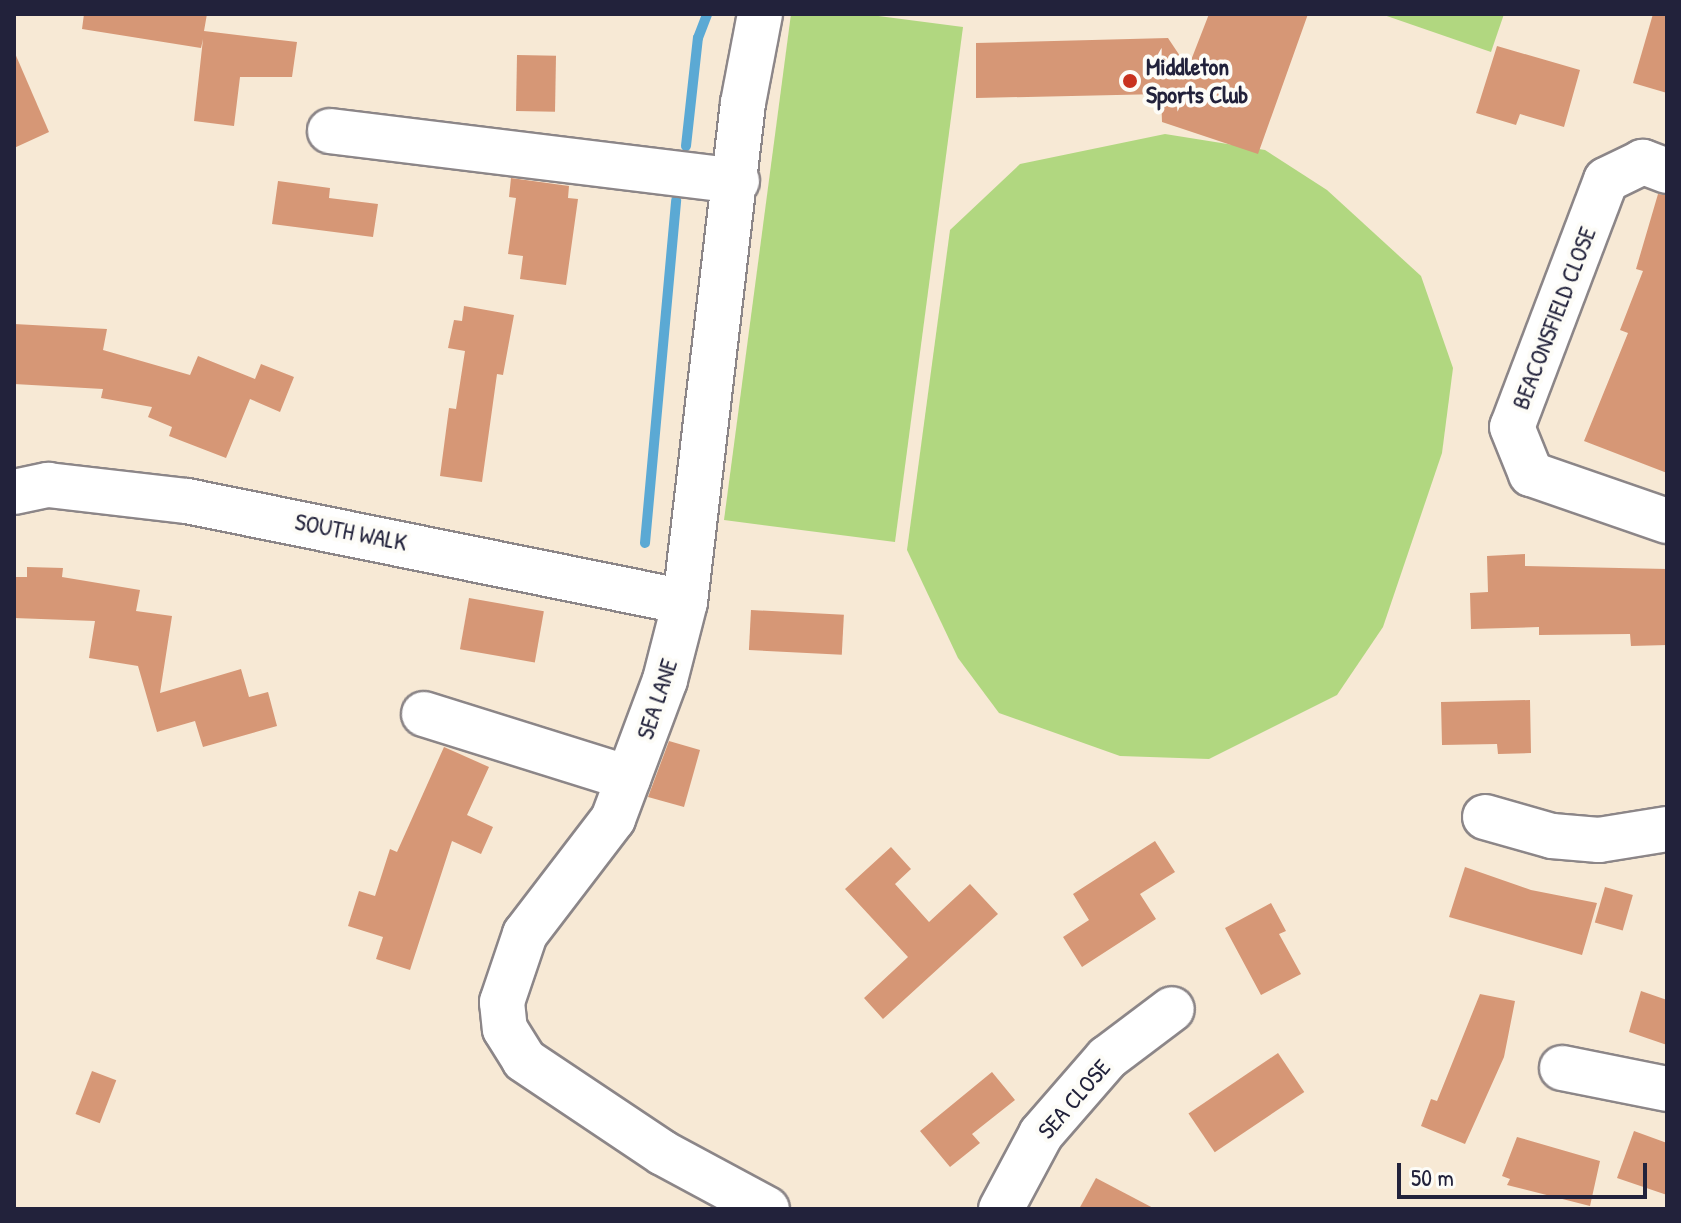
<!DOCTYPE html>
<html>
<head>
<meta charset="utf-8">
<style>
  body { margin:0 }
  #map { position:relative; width:1681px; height:1223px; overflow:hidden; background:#f7e9d5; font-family:"Patrick Hand",sans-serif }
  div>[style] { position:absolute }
  .green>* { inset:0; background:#b1d780 }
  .stream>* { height:10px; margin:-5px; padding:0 5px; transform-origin:5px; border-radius:5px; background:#5ba9d4 }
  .building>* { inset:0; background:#d69776; transform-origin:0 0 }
  .roads { filter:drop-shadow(2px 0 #8c8688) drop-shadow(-2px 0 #8c8688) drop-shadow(0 2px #8c8688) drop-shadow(0 -2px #8c8688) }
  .minor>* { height:44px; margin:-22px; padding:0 22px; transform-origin:22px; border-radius:22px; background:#fff }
  .dots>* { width:22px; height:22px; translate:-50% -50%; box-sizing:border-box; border:4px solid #fdfcf7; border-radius:50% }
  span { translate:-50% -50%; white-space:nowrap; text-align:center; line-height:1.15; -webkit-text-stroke:8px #fdfcf7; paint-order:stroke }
  .poi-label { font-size:24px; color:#22223b; font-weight:700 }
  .left { translate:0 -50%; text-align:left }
  .street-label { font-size:24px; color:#22223b }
  .frame { position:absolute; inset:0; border:16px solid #22223b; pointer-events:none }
  .scale { position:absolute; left:1397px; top:1163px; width:250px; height:36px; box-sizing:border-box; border:4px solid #22223b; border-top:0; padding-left:10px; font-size:24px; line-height:28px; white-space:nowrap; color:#22223b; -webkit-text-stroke:6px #fdfcf7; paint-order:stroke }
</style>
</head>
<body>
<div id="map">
  <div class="green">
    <div style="clip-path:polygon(791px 14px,863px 14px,963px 27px,895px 542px,724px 520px)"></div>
    <div style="clip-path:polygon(1381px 14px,1504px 14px,1491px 52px)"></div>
    <div style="clip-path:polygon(1165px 134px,1265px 150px,1327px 190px,1421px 276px,1453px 368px,1442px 453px,1383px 627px,1337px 695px,1209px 759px,1120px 756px,999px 713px,958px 658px,907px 550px,950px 230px,1020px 164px)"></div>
  </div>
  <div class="stream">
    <div style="left:686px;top:146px;width:109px;rotate:-83.7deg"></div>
    <div style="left:698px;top:38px;width:26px;rotate:-69deg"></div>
    <div style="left:645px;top:543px;width:344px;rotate:-84.8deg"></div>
  </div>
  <div class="building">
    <div style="clip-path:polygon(84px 14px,207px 14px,204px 31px,297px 42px,292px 77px,240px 77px,234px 126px,194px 121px,203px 39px,201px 48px,82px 29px)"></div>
    <div style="clip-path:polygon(1209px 14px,1308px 14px,1258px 154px,1162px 122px,1161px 94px,976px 98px,976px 43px,1168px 38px,1188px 68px)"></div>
    <div style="clip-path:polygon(1653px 14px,1667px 14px,1667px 93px,1633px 83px)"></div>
    <div style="clip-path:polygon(1497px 46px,1580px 70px,1564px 127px,1520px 114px,1516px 125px,1476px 113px)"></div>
    <div style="clip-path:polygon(14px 51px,49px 132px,14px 148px)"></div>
    <div style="left:517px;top:55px;width:39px;height:56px;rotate:1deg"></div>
    <div style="clip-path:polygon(511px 178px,569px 186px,568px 198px,578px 199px,566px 285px,520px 279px,523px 256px,508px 254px,516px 198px,509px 197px)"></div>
    <div style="clip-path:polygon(278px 181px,330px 188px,329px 198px,378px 204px,373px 237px,272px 224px)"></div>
    <div style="clip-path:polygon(1658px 194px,1667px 195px,1667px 473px,1584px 441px,1628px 333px,1620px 330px,1643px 271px,1636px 269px)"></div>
    <div style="clip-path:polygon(464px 306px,514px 315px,503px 375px,497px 374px,482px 482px,440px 476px,449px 408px,456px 409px,465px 351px,448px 348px,454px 320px,462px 321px)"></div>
    <div style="clip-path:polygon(14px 324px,107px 329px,103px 350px,190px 375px,198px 356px,255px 379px,261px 364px,294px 377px,280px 412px,250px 399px,226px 458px,169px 436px,172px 427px,148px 417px,152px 407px,101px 398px,103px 389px,14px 384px)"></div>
    <div style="clip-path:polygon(1525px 554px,1525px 566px,1667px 569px,1667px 645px,1631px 646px,1630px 634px,1539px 635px,1539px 627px,1471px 629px,1470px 593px,1488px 592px,1487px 556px)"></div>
    <div style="clip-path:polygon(27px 567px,63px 568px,62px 577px,140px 590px,136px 611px,172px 616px,160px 693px,241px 669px,249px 697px,268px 692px,277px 726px,203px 747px,195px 721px,157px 732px,138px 666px,89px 658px,95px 621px,14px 618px,14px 577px,27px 577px)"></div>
    <div style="left:469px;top:598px;width:76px;height:52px;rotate:10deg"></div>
    <div style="left:751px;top:610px;width:93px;height:40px;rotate:3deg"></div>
    <div style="clip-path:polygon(1530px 700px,1531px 753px,1498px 754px,1497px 744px,1442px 745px,1441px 702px)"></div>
    <div style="clip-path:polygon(669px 741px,700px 750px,684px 807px,648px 797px)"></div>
    <div style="clip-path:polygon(444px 747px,489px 767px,467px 815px,493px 827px,481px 854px,452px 841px,410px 970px,376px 959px,383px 937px,348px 926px,359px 891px,375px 896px,390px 849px,397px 852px)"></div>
    <div style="clip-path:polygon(1155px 841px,1175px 872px,1140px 894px,1156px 919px,1082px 967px,1063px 937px,1089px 920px,1073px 894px)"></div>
    <div style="clip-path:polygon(891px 847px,911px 869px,895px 884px,929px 922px,970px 884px,998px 914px,883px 1019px,864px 998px,908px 957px,845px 889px)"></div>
    <div style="clip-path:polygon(1465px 867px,1531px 890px,1597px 903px,1582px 955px,1449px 917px)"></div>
    <div style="left:1605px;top:887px;width:29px;height:37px;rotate:16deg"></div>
    <div style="clip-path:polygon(1271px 903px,1286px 931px,1279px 934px,1301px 974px,1261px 995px,1225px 928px)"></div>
    <div style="clip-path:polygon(1641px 991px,1667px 1000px,1667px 1045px,1629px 1032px)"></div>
    <div style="clip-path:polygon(1480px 994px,1515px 1001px,1504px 1057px,1465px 1144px,1421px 1126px,1431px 1099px,1437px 1101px)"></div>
    <div style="left:1278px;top:1053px;width:47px;height:108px;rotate:56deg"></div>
    <div style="left:92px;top:1071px;width:26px;height:46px;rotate:21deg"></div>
    <div style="clip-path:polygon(992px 1072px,1015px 1100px,972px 1134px,980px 1143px,950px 1167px,920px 1131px)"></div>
    <div style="clip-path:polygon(1634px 1131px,1667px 1143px,1667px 1195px,1617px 1178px)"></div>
    <div style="clip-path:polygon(1517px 1137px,1600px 1161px,1590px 1206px,1507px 1185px,1510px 1179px,1502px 1176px)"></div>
    <div style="clip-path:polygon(1096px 1178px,1155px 1209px,1079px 1209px)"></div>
  </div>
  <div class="roads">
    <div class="minor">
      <div style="left:760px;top:14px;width:91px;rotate:100.8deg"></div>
      <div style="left:743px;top:103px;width:502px;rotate:96.63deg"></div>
      <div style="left:685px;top:602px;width:81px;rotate:104.4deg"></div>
      <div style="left:665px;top:680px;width:148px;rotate:110.5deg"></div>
      <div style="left:613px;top:819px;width:145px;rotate:127.4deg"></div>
      <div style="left:525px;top:934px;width:72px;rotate:108.7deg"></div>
      <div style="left:502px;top:1002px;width:27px;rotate:84deg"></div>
      <div style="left:505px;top:1029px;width:36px;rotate:58deg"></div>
      <div style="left:524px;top:1060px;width:167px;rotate:33.8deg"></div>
      <div style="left:663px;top:1153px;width:118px;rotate:28.3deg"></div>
      <div style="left:330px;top:131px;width:410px;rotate:7deg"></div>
      <div style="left:1667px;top:171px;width:26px;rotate:-159deg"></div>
      <div style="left:1643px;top:162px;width:41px;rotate:154.1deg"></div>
      <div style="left:1606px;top:180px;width:264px;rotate:110.8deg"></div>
      <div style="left:1512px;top:427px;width:51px;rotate:68deg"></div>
      <div style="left:1531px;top:474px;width:144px;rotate:19.1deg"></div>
      <div style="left:14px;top:492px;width:35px;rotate:-12deg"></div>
      <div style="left:48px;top:485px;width:140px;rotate:6.6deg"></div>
      <div style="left:187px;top:501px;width:508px;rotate:11.46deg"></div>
      <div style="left:424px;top:714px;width:214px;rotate:17.4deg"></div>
      <div style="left:1485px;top:817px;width:70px;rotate:15.8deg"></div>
      <div style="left:1552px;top:836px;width:47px;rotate:4.9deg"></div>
      <div style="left:1599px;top:840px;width:69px;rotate:-9.2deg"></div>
      <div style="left:1562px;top:1068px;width:107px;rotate:11.3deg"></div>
      <div style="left:1001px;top:1209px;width:85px;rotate:-61.9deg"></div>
      <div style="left:1041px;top:1134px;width:101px;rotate:-49deg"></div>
      <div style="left:1107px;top:1058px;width:81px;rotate:-37deg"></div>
    </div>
  </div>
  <div class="dots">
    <div style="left:1130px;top:81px;background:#c8321e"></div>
  </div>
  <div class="poi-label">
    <span class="left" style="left:1146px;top:81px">Middleton<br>Sports Club</span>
  </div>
  <div class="street-label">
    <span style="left:1554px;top:318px;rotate:-69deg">BEACONSFIELD CLOSE</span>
    <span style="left:351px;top:532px;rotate:11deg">SOUTH WALK</span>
    <span style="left:657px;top:699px;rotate:-72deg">SEA LANE</span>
    <span style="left:1074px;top:1099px;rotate:-49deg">SEA CLOSE</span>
  </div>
  <div class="frame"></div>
  <div class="scale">50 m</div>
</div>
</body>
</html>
